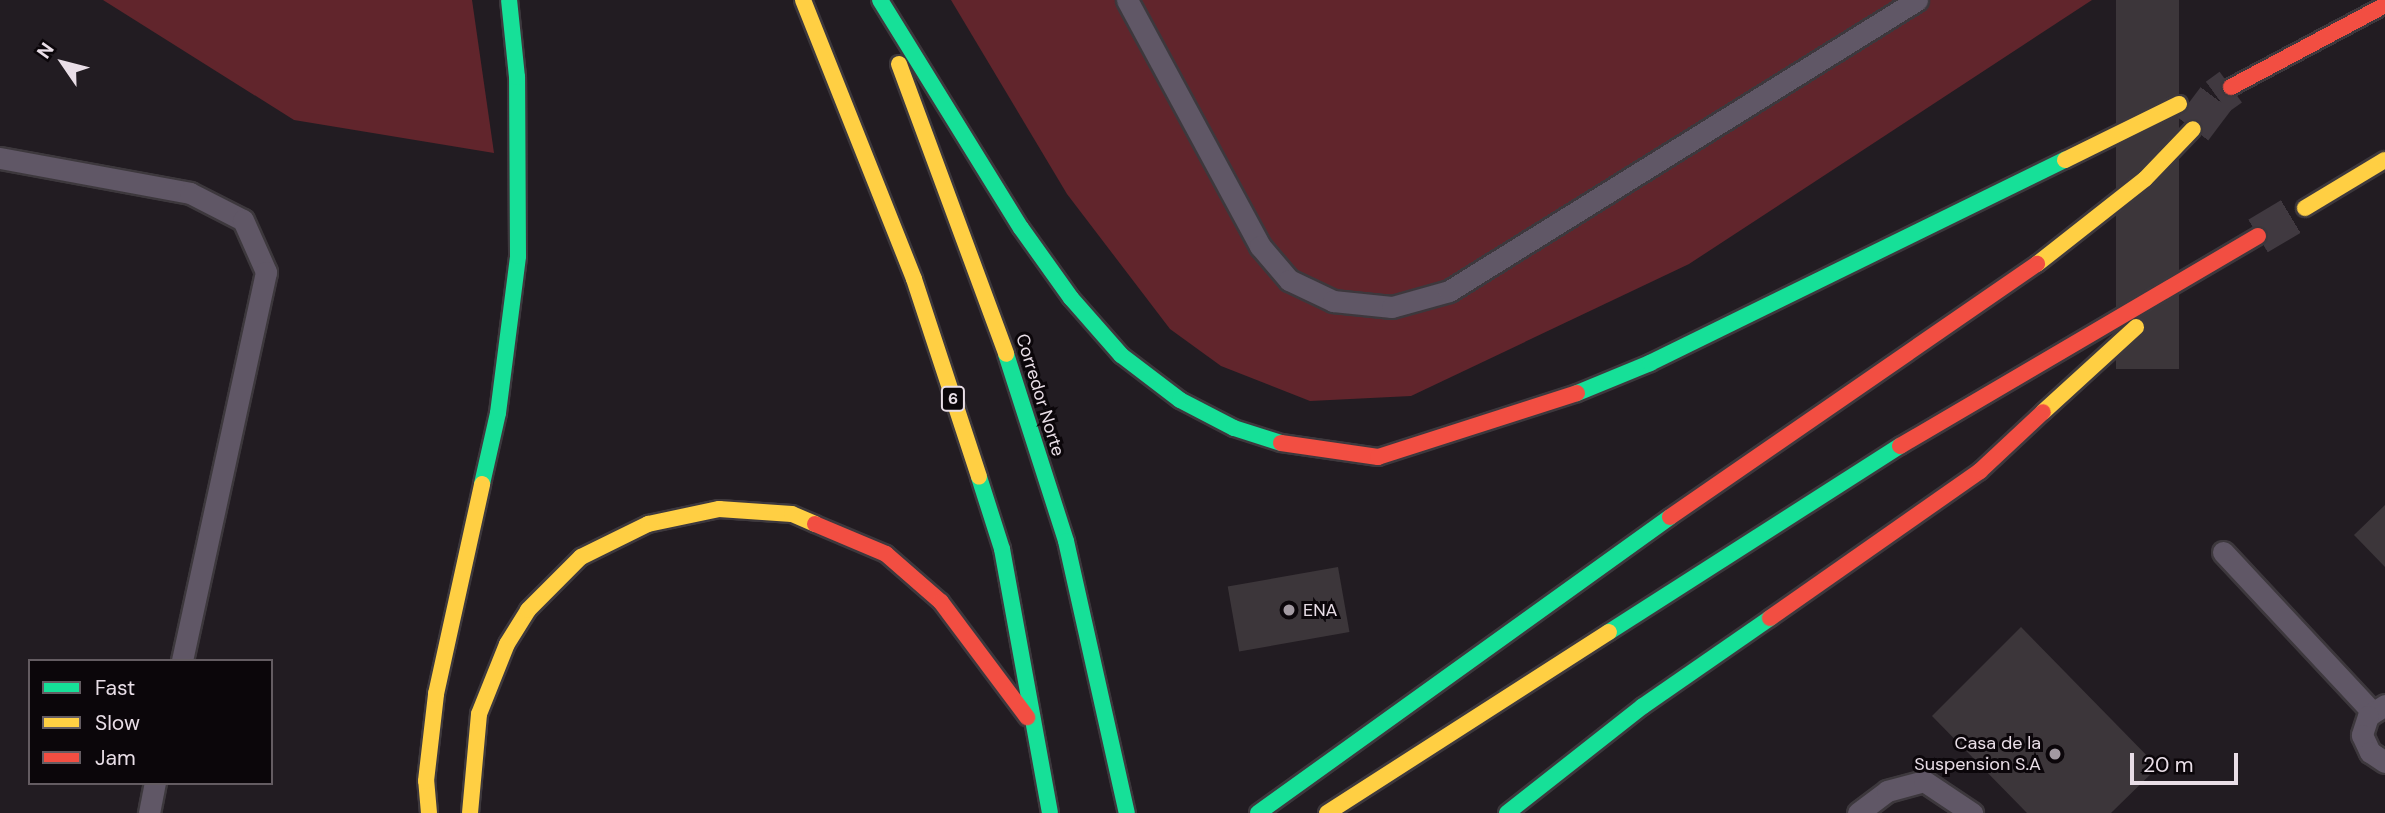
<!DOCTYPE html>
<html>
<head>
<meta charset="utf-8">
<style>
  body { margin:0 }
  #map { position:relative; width:2385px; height:813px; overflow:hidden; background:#221c22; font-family:"DM Sans",sans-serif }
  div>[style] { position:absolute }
  .green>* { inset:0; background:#61252c }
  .building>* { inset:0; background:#3c363a; transform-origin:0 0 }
  .highway-tunnel>* { height:38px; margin-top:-19px; transform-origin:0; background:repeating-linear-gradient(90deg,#403940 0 38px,transparent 0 57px) }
  .roads { filter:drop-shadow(2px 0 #3d383d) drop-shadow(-2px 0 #3d383d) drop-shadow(0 2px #3d383d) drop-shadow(0 -2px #3d383d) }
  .lane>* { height:21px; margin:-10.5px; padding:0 10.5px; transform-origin:10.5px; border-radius:10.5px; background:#605766 }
  .fast>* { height:16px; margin:-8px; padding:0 8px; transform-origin:8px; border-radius:8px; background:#16e098 }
  .slow>* { height:16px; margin:-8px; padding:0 8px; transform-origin:8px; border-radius:8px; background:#ffcf43 }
  .jam>* { height:16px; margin:-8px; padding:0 8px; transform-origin:8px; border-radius:8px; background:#f24e42 }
  .dots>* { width:19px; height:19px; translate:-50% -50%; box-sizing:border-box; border:4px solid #0b060a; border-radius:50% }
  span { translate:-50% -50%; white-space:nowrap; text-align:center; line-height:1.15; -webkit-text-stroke:6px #0b060a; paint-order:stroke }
  .shield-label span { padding:2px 5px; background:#0b060a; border:2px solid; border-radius:5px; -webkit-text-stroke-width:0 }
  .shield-label { font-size:16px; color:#e9dee7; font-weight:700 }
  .street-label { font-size:18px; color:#e9dee7 }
  .poi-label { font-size:18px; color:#e9dee7 }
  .left { translate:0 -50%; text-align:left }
  .right { translate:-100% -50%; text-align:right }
  .legend { position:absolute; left:28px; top:659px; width:245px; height:126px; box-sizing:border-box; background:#0b060a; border:2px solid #645c62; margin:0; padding:9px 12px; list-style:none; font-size:21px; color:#e9dee7 }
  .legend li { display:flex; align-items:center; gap:14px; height:35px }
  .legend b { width:35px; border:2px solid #645c62 }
  .north { position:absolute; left:28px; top:28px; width:70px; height:70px; -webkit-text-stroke:5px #0b060a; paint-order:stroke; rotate:305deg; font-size:19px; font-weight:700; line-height:28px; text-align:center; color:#e9dee7 }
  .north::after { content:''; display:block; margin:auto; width:24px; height:32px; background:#e9dee7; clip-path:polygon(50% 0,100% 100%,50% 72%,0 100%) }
  .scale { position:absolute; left:2130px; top:753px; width:108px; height:32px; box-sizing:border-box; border:4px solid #e9dee7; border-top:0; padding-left:9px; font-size:21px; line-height:24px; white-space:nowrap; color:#e9dee7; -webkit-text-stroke:5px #0b060a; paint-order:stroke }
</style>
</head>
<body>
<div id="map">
  <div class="green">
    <div style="clip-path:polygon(103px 0,472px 0,494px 153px,294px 120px)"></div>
    <div style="clip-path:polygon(951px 0,2092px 0,1689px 264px,1411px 396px,1310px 401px,1221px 366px,1170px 329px,1067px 194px)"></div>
  </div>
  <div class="building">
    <div style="left:2116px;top:0;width:63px;height:369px"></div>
    <div style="clip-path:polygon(2385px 505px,2385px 567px,2354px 535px)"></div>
    <div style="left:1338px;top:567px;width:66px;height:112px;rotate:80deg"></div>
    <div style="clip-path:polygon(2021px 627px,2158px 767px,2111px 813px,2027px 813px,1932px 716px)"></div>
  </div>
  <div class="highway-tunnel">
    <div style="left:2193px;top:129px;width:40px;rotate:-53deg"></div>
    <div style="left:2217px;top:97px;width:17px;rotate:-36deg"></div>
    <div style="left:2258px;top:236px;width:55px;rotate:-30.8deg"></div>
  </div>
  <div class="roads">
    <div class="lane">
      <div style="left:1127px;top:0;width:280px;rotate:61.6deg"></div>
      <div style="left:1260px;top:246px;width:45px;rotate:49.5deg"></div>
      <div style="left:1289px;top:280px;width:49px;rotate:25.5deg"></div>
      <div style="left:1333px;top:301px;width:59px;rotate:5.8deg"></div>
      <div style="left:1392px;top:307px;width:59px;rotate:-15.7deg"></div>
      <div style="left:1449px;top:291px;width:551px;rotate:-31.87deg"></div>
      <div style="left:0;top:158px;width:193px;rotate:10.4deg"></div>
      <div style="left:190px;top:193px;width:59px;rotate:27deg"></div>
      <div style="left:243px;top:220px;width:57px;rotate:66.1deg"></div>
      <div style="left:266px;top:272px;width:398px;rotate:102.2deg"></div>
      <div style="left:2223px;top:552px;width:219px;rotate:47deg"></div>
      <div style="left:2385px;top:705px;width:20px;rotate:147deg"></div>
      <div style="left:2368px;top:716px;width:20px;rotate:108deg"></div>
      <div style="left:2362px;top:735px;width:19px;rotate:65deg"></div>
      <div style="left:2370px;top:752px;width:18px;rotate:34deg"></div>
      <div style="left:149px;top:813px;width:31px;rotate:-79deg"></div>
      <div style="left:1858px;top:813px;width:36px;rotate:-37deg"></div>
      <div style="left:1887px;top:791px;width:38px;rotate:-15deg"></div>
      <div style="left:1924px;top:781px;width:58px;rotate:33.7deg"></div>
    </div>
    <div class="fast">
      <div style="left:880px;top:0;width:268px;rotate:58.3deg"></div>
      <div style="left:1021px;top:228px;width:86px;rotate:54.5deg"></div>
      <div style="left:1071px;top:298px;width:76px;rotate:48.7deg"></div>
      <div style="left:1121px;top:355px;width:74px;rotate:37.3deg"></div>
      <div style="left:1180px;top:400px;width:61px;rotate:27.4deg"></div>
      <div style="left:1234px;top:428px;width:49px;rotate:17.7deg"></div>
      <div style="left:1006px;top:354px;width:196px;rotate:72.2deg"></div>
      <div style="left:1066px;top:541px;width:279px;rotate:77.4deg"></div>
      <div style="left:1577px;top:393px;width:79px;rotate:-22.3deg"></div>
      <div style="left:1650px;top:363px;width:462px;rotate:-26.1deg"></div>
      <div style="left:979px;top:477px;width:76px;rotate:72.3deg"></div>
      <div style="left:1002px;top:549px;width:268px;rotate:79.7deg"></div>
      <div style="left:482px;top:484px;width:73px;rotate:-77.3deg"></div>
      <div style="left:498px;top:413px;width:158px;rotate:-82.7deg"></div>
      <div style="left:518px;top:256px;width:179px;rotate:-90.3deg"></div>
      <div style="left:517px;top:77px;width:77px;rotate:-95.9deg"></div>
      <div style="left:1609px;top:632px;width:345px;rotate:-32.6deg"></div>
      <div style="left:1258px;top:813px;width:507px;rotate:-35.7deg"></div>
      <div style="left:1507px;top:813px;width:173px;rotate:-38.2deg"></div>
      <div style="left:1643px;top:706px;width:155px;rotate:-34.7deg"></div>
    </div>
    <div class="slow">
      <div style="left:803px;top:0;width:300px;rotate:68.3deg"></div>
      <div style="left:914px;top:279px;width:208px;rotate:71.8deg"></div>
      <div style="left:899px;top:64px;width:309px;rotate:69.7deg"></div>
      <div style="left:2065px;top:160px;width:127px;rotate:-26.2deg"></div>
      <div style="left:2305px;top:208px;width:93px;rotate:-31deg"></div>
      <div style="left:2037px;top:264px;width:137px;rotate:-38.2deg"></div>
      <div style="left:2145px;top:179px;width:69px;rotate:-46.2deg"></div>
      <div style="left:2043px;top:412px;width:126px;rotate:-42.4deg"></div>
      <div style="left:429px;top:813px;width:32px;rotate:-95deg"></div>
      <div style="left:426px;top:781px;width:88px;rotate:-83.4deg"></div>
      <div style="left:436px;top:694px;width:215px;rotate:-77.6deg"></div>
      <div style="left:470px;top:813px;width:99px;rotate:-84.8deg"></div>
      <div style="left:479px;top:714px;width:75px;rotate:-68.2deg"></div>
      <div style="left:507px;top:644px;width:40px;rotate:-58deg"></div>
      <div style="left:528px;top:610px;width:75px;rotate:-45deg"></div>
      <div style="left:581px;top:557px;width:75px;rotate:-26.2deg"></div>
      <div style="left:648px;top:524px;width:73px;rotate:-11.9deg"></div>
      <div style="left:719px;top:509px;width:73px;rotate:3.9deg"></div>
      <div style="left:792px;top:514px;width:25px;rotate:23deg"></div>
      <div style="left:1327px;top:813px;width:335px;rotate:-32.7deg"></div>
    </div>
    <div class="jam">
      <div style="left:2231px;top:87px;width:174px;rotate:-28deg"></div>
      <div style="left:1281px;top:443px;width:98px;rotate:8.2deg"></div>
      <div style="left:1378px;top:457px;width:209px;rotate:-17.8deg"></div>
      <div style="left:1900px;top:446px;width:415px;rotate:-30.4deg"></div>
      <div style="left:1670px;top:517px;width:446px;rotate:-34.6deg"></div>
      <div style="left:815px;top:524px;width:77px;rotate:22.9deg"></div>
      <div style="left:886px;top:554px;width:73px;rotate:41.1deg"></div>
      <div style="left:941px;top:602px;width:144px;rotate:53.2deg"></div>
      <div style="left:1770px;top:618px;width:256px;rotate:-35deg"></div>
      <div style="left:1980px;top:471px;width:86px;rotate:-43.1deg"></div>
    </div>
  </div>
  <div class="dots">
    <div style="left:1289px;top:610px;background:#a39aa2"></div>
    <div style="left:2055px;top:754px;background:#a39aa2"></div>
  </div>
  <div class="shield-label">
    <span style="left:953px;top:399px">6</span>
  </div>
  <div class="street-label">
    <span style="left:1040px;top:395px;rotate:73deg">Corredor Norte</span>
  </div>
  <div class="poi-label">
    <span class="left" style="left:1303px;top:610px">ENA</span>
    <span class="right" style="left:2041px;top:754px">Casa de la<br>Suspension S.A</span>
  </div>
  <ul class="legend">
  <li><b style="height:9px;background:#16e098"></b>Fast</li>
  <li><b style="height:9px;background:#ffcf43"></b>Slow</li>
  <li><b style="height:9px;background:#f24e42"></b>Jam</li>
  </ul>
  <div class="north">N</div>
  <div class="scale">20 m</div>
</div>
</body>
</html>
